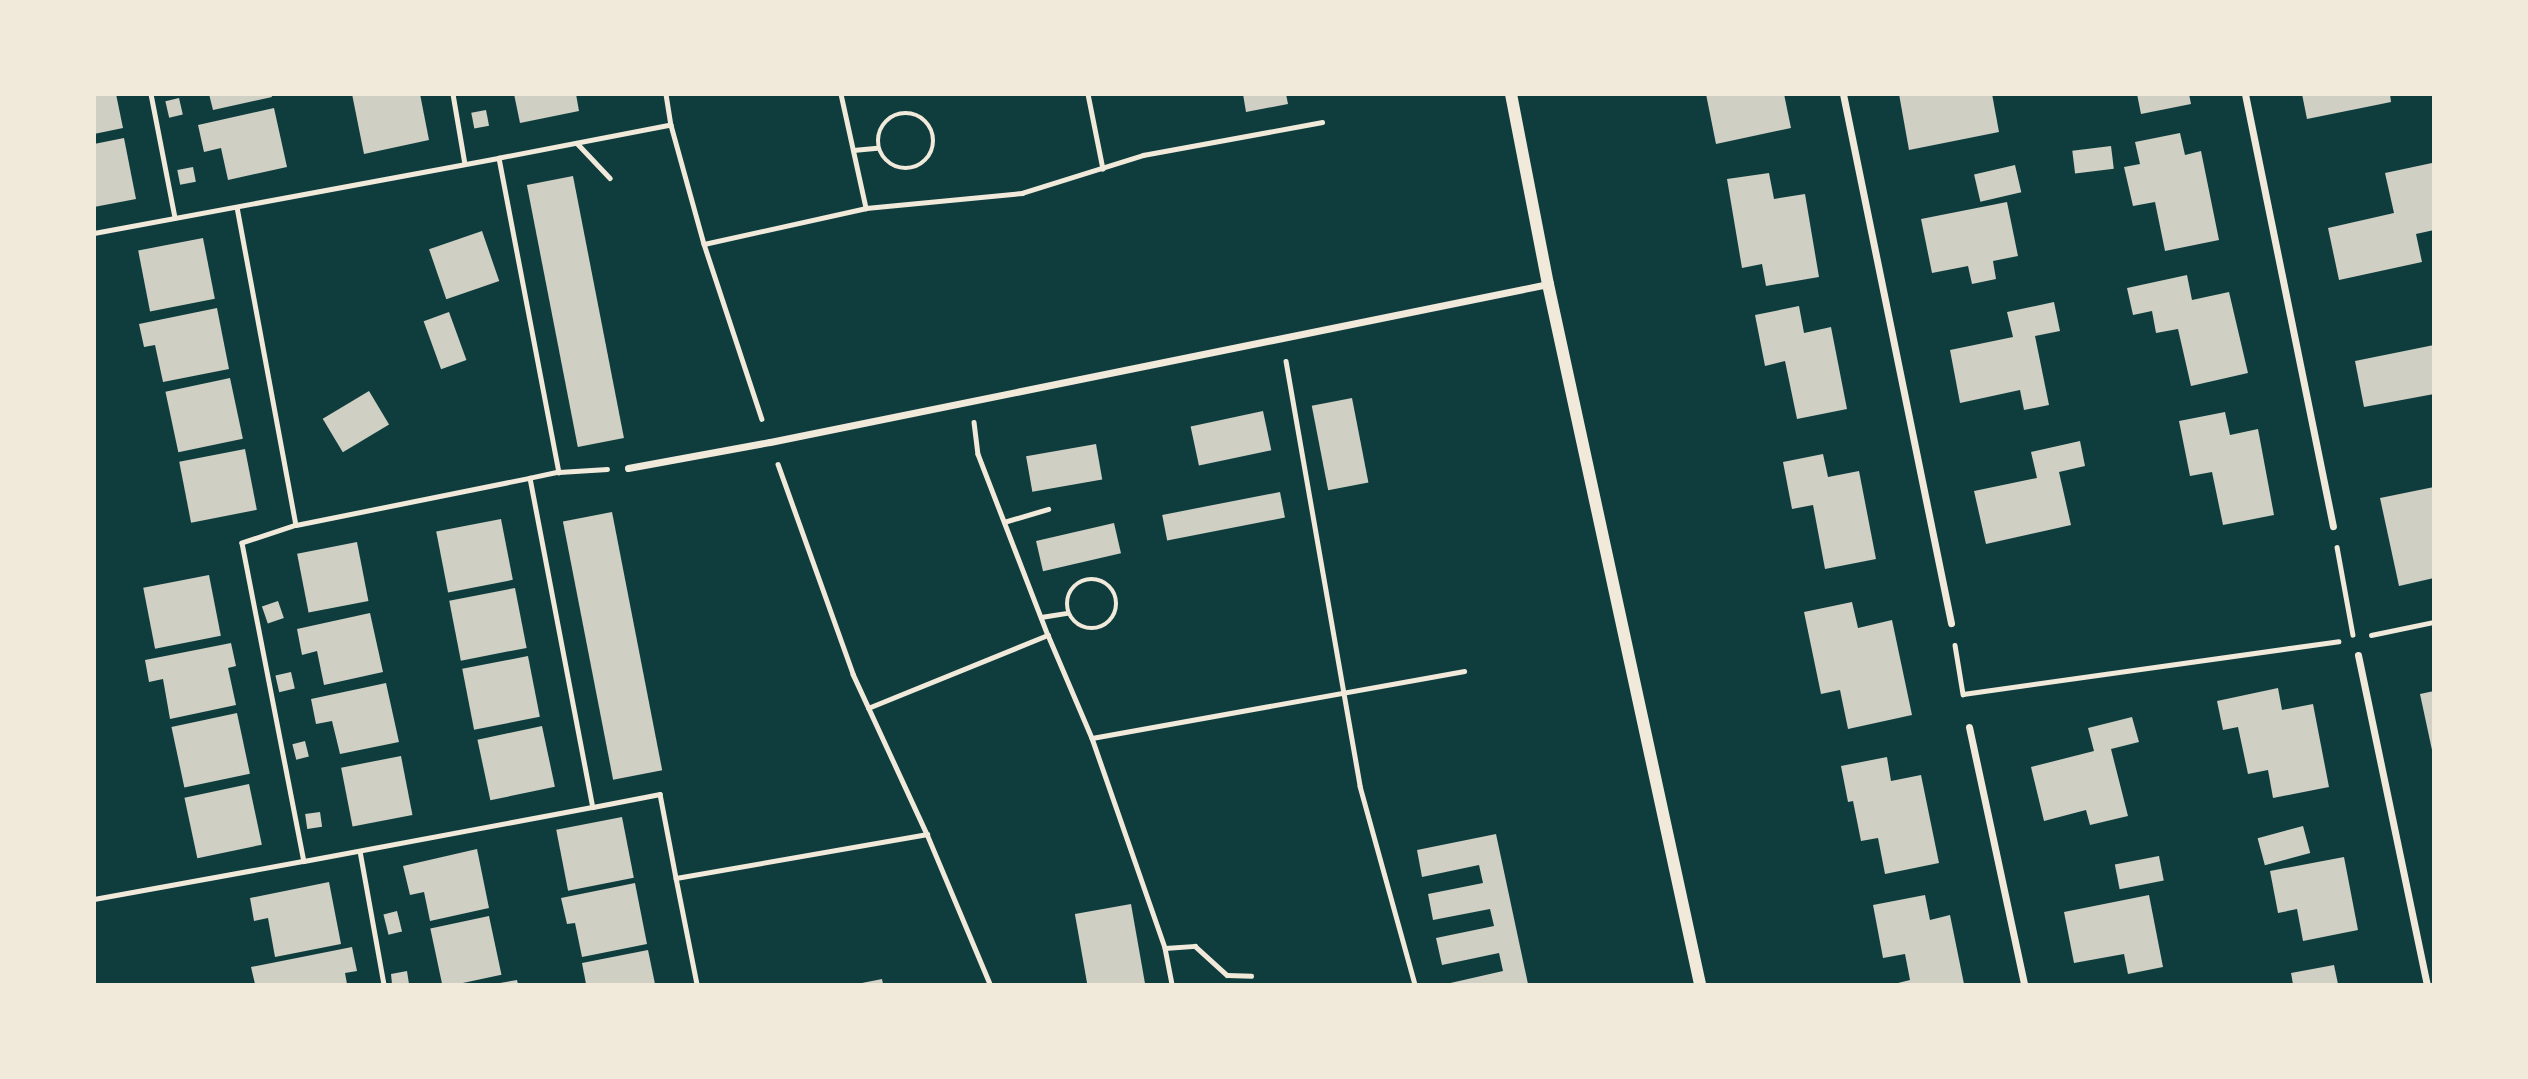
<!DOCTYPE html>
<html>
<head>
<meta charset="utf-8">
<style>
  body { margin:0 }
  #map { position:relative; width:2528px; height:1079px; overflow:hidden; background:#0f3d3e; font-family:"Roboto Condensed",sans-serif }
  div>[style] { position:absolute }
  .building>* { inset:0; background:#cfcfc3; transform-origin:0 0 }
  .path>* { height:4.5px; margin:-2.25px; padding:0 2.25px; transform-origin:2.25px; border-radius:2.25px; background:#f1e9da }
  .path>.ring { margin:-2.25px; padding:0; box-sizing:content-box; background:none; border:4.5px solid #f1e9da; border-radius:50% }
  .minor>* { height:7px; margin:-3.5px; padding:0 3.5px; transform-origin:3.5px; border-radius:3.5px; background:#f1e9da }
  .tertiary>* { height:12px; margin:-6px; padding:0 6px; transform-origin:6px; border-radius:6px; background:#f1e9da }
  span { translate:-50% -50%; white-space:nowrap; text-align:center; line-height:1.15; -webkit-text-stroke:5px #f1e9da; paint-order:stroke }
  .frame { position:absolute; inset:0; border:96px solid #f1e9da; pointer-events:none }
</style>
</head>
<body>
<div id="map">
  <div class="building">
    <div style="clip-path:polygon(94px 94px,116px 94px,123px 128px,94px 134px)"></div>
    <div style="clip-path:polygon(209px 94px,271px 94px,272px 97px,213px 110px)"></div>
    <div style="clip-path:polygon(352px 94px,420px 94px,429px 140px,364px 154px)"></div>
    <div style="clip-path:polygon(514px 94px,576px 94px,579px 111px,520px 123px)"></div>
    <div style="clip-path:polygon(1243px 94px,1286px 94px,1288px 104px,1246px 112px)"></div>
    <div style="clip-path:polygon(1706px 94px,1784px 94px,1791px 128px,1716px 144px)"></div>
    <div style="clip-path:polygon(1899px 94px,1992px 94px,1999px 132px,1909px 150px)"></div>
    <div style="clip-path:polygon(2137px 94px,2189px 94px,2191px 104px,2141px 114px)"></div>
    <div style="clip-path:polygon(2302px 94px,2390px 94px,2391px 102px,2307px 119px)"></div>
    <div style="left:179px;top:98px;width:17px;height:14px;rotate:77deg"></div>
    <div style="clip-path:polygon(274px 108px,287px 167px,228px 180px,221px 148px,204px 152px,198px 125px)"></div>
    <div style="left:486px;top:110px;width:16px;height:15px;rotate:79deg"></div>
    <div style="clip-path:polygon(2180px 133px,2185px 155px,2201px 151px,2219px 240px,2165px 251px,2155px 202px,2133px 206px,2124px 167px,2140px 164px,2135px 142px)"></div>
    <div style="clip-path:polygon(124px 138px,136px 199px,94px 207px,94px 144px)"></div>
    <div style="left:2111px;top:146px;width:23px;height:39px;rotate:83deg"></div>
    <div style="clip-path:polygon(2432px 163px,2434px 230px,2416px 234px,2422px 262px,2339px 280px,2328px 228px,2394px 213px,2385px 173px)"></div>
    <div style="left:2015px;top:165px;width:28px;height:42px;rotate:77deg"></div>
    <div style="left:193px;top:167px;width:15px;height:16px;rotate:79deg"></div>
    <div style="clip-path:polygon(1769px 173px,1774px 199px,1805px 194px,1819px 277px,1766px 286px,1762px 264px,1742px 268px,1727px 179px)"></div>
    <div style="left:573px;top:176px;width:267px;height:47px;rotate:79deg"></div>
    <div style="clip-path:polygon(2007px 202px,2018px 256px,1993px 261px,1996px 279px,1972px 284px,1968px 266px,1932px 273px,1921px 219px)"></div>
    <div style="left:482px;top:231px;width:53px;height:56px;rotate:71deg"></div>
    <div style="left:203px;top:238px;width:62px;height:66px;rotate:79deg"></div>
    <div style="clip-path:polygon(2187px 275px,2192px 300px,2229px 292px,2248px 373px,2191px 386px,2178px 329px,2156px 333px,2152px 311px,2133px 315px,2127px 288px)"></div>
    <div style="clip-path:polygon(2054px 302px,2060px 331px,2035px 336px,2049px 405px,2024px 410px,2020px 390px,1960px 403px,1950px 350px,2013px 337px,2007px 312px)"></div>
    <div style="clip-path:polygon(1799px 306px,1804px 333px,1831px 327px,1847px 409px,1797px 419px,1785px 361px,1765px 366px,1755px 315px)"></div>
    <div style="clip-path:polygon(217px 308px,229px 369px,163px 382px,155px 345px,144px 347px,139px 324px)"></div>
    <div style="left:449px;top:312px;width:51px;height:27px;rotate:70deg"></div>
    <div style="clip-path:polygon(2434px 345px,2434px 394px,2364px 407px,2355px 361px)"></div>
    <div style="left:230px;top:378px;width:62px;height:66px;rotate:78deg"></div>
    <div style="left:369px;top:391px;width:39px;height:54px;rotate:59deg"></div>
    <div style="left:1352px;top:398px;width:86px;height:41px;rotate:79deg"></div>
    <div style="left:1263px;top:411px;width:40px;height:74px;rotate:78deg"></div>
    <div style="clip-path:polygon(2225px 412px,2230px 435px,2258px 429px,2274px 515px,2223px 525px,2212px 472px,2190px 476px,2179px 421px)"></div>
    <div style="clip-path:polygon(2080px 441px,2085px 466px,2059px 472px,2071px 525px,1986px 544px,1974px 491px,2037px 478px,2031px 452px)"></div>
    <div style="left:1096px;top:444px;width:36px;height:71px;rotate:80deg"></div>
    <div style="left:245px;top:449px;width:62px;height:67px;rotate:79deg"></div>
    <div style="clip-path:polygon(1823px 454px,1828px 477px,1859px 471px,1876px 559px,1825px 569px,1813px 505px,1792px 509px,1783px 462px)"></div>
    <div style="clip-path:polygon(2434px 487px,2434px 578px,2399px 586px,2380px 498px)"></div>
    <div style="left:1280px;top:492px;width:26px;height:120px;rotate:79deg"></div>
    <div style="left:612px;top:512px;width:263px;height:50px;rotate:79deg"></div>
    <div style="left:501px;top:519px;width:62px;height:66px;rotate:79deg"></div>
    <div style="left:1114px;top:523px;width:31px;height:80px;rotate:77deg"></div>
    <div style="left:357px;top:542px;width:60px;height:61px;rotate:79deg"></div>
    <div style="left:209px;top:575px;width:62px;height:67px;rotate:79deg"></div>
    <div style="left:515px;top:588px;width:61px;height:67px;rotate:79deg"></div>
    <div style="left:278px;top:601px;width:18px;height:17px;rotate:71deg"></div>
    <div style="clip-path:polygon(1852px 602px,1858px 628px,1892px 620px,1912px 715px,1848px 729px,1840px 690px,1821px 694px,1804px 612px)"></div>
    <div style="clip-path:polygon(370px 613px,383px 672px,324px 685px,317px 651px,302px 655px,297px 629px)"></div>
    <div style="clip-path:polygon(231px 643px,236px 666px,228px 668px,236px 705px,170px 719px,163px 679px,149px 682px,145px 660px)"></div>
    <div style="left:528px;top:656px;width:62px;height:67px;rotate:79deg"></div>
    <div style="left:291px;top:672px;width:17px;height:16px;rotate:77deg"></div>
    <div style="clip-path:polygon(386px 683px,399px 742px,340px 754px,332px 721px,316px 724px,311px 699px)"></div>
    <div style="clip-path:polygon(2278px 688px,2282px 710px,2313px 704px,2329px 787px,2273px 798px,2268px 770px,2248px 774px,2238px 727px,2223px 730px,2217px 701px)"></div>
    <div style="clip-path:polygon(2434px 691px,2434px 750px,2432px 750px,2420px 694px)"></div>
    <div style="left:237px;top:713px;width:62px;height:67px;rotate:78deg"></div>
    <div style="clip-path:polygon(2132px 717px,2139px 742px,2111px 749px,2128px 816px,2090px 825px,2086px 810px,2044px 821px,2031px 767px,2094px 751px,2088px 728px)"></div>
    <div style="left:542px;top:726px;width:62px;height:66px;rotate:78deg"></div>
    <div style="left:305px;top:741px;width:16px;height:13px;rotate:76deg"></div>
    <div style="left:401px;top:756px;width:60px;height:61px;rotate:79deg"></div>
    <div style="clip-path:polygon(1887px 757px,1891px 781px,1921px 775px,1939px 863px,1885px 874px,1878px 838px,1861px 841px,1853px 801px,1848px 802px,1841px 766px)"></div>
    <div style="left:249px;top:784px;width:62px;height:66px;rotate:78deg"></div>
    <div style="left:320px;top:812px;width:15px;height:15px;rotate:82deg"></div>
    <div style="left:622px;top:817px;width:62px;height:67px;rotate:79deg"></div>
    <div style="left:2303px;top:826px;width:28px;height:47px;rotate:75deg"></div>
    <div style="clip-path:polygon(1496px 834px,1528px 984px,1446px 984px,1503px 971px,1499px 953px,1442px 965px,1436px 938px,1494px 926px,1490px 909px,1433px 920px,1428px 894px,1483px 883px,1479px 865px,1422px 877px,1417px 850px)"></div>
    <div style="clip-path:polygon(477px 849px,489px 908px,430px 921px,424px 892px,410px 895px,403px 866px)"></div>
    <div style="left:2159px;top:856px;width:25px;height:45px;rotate:79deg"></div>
    <div style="clip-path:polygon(2344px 857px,2358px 930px,2303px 941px,2297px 909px,2278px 913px,2270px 871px)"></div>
    <div style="clip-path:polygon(329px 882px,341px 944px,275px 957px,268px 918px,254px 921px,250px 898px)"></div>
    <div style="clip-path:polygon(635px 883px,647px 944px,582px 957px,575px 923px,567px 924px,561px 898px)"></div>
    <div style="clip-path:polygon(1925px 895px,1930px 920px,1950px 915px,1964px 984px,1894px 984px,1910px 980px,1905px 954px,1883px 958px,1873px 905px)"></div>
    <div style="clip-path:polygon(2149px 895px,2163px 967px,2128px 974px,2124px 954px,2074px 963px,2064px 912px)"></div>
    <div style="left:1131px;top:904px;width:81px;height:57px;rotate:80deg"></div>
    <div style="left:397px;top:911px;width:21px;height:14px;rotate:76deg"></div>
    <div style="left:489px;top:916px;width:60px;height:60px;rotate:78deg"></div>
    <div style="clip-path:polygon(352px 947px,357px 971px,345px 973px,347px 984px,255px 984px,251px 967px)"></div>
    <div style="clip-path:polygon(648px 950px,655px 984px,586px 984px,582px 963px)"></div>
    <div style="clip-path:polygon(2334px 965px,2338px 984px,2293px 984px,2291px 973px)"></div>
    <div style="clip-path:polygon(407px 971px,409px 984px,392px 984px,391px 974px)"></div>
    <div style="clip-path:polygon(882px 979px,883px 984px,862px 984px,862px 983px)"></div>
    <div style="clip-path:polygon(517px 980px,518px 984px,500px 984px,500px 983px)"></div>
  </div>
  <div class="path">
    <div style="left:151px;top:94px;width:126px;rotate:79deg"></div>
    <div style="left:453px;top:94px;width:71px;rotate:80.3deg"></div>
    <div style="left:666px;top:94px;width:31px;rotate:81deg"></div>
    <div style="left:671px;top:125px;width:123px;rotate:74.5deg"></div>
    <div style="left:704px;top:244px;width:184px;rotate:71.7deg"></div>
    <div style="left:841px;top:94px;width:117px;rotate:77.6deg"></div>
    <div style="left:1088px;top:94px;width:76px;rotate:78.7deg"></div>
    <div class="ring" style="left:878px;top:113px;width:51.5px;height:51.5px"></div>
    <div style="left:671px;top:125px;width:175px;rotate:169.1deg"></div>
    <div style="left:499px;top:158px;width:320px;rotate:79.2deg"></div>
    <div style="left:559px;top:472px;width:30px;rotate:168deg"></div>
    <div style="left:530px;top:478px;width:335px;rotate:79.2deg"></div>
    <div style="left:593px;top:807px;width:68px;rotate:-11deg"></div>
    <div style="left:660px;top:794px;width:86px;rotate:79.2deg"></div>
    <div style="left:676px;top:878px;width:255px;rotate:-9.9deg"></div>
    <div style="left:577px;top:143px;width:48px;rotate:46.7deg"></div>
    <div style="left:853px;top:150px;width:24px;rotate:-5deg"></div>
    <div style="left:237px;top:207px;width:323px;rotate:79.5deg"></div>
    <div style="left:296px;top:525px;width:57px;rotate:161.6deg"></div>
    <div style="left:242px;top:543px;width:324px;rotate:79deg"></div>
    <div style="left:304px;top:861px;width:294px;rotate:-10.6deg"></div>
    <div style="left:94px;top:233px;width:412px;rotate:-10.5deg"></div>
    <div style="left:704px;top:244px;width:166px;rotate:-12.5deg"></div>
    <div style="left:866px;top:208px;width:157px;rotate:-5.5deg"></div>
    <div style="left:1022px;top:193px;width:127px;rotate:-17.4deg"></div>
    <div style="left:1143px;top:155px;width:182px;rotate:-10.4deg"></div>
    <div style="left:1286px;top:361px;width:431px;rotate:80.1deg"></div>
    <div style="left:1360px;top:786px;width:205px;rotate:74.5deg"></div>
    <div style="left:974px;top:422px;width:32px;rotate:83deg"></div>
    <div style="left:978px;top:454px;width:194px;rotate:68.9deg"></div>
    <div style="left:1048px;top:635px;width:112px;rotate:66.9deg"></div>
    <div style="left:1092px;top:738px;width:222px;rotate:70.8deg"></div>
    <div style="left:1165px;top:948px;width:37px;rotate:79deg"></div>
    <div style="left:778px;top:464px;width:223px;rotate:70.3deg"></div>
    <div style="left:853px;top:674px;width:176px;rotate:65.2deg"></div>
    <div style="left:927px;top:834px;width:163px;rotate:67.2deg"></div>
    <div style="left:559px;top:472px;width:48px;rotate:-3.6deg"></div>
    <div style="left:1004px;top:522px;width:46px;rotate:-16.5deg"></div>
    <div style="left:296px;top:525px;width:239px;rotate:-11.4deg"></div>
    <div style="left:2337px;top:547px;width:89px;rotate:79.7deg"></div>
    <div class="ring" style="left:1067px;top:579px;width:45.5px;height:45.5px"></div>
    <div style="left:1041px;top:617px;width:26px;rotate:-9deg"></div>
    <div style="left:2371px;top:635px;width:64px;rotate:-11.7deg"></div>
    <div style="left:1955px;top:645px;width:50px;rotate:80.7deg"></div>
    <div style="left:1963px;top:694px;width:379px;rotate:-8deg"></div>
    <div style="left:868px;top:708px;width:194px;rotate:-22.1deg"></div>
    <div style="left:1092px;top:738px;width:378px;rotate:-10.2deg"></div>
    <div style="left:360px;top:851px;width:135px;rotate:79.8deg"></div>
    <div style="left:676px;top:878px;width:108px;rotate:78.8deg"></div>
    <div style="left:94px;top:899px;width:213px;rotate:-10.3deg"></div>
    <div style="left:1165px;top:948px;width:30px;rotate:-4deg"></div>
    <div style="left:1195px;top:946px;width:43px;rotate:42.2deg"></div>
    <div style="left:1227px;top:975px;width:24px;rotate:2deg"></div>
  </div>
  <div class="minor">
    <div style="left:1843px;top:94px;width:540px;rotate:78.46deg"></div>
    <div style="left:2245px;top:94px;width:441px;rotate:78.5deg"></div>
    <div style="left:628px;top:468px;width:144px;rotate:-10.4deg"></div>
    <div style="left:770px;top:442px;width:794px;rotate:-11.48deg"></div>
    <div style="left:2358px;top:655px;width:336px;rotate:78.2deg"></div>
    <div style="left:1969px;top:727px;width:263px;rotate:77.9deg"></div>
  </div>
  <div class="tertiary">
    <div style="left:1511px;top:94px;width:194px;rotate:79deg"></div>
    <div style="left:1548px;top:284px;width:716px;rotate:77.75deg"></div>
  </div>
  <div class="frame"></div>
</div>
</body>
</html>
